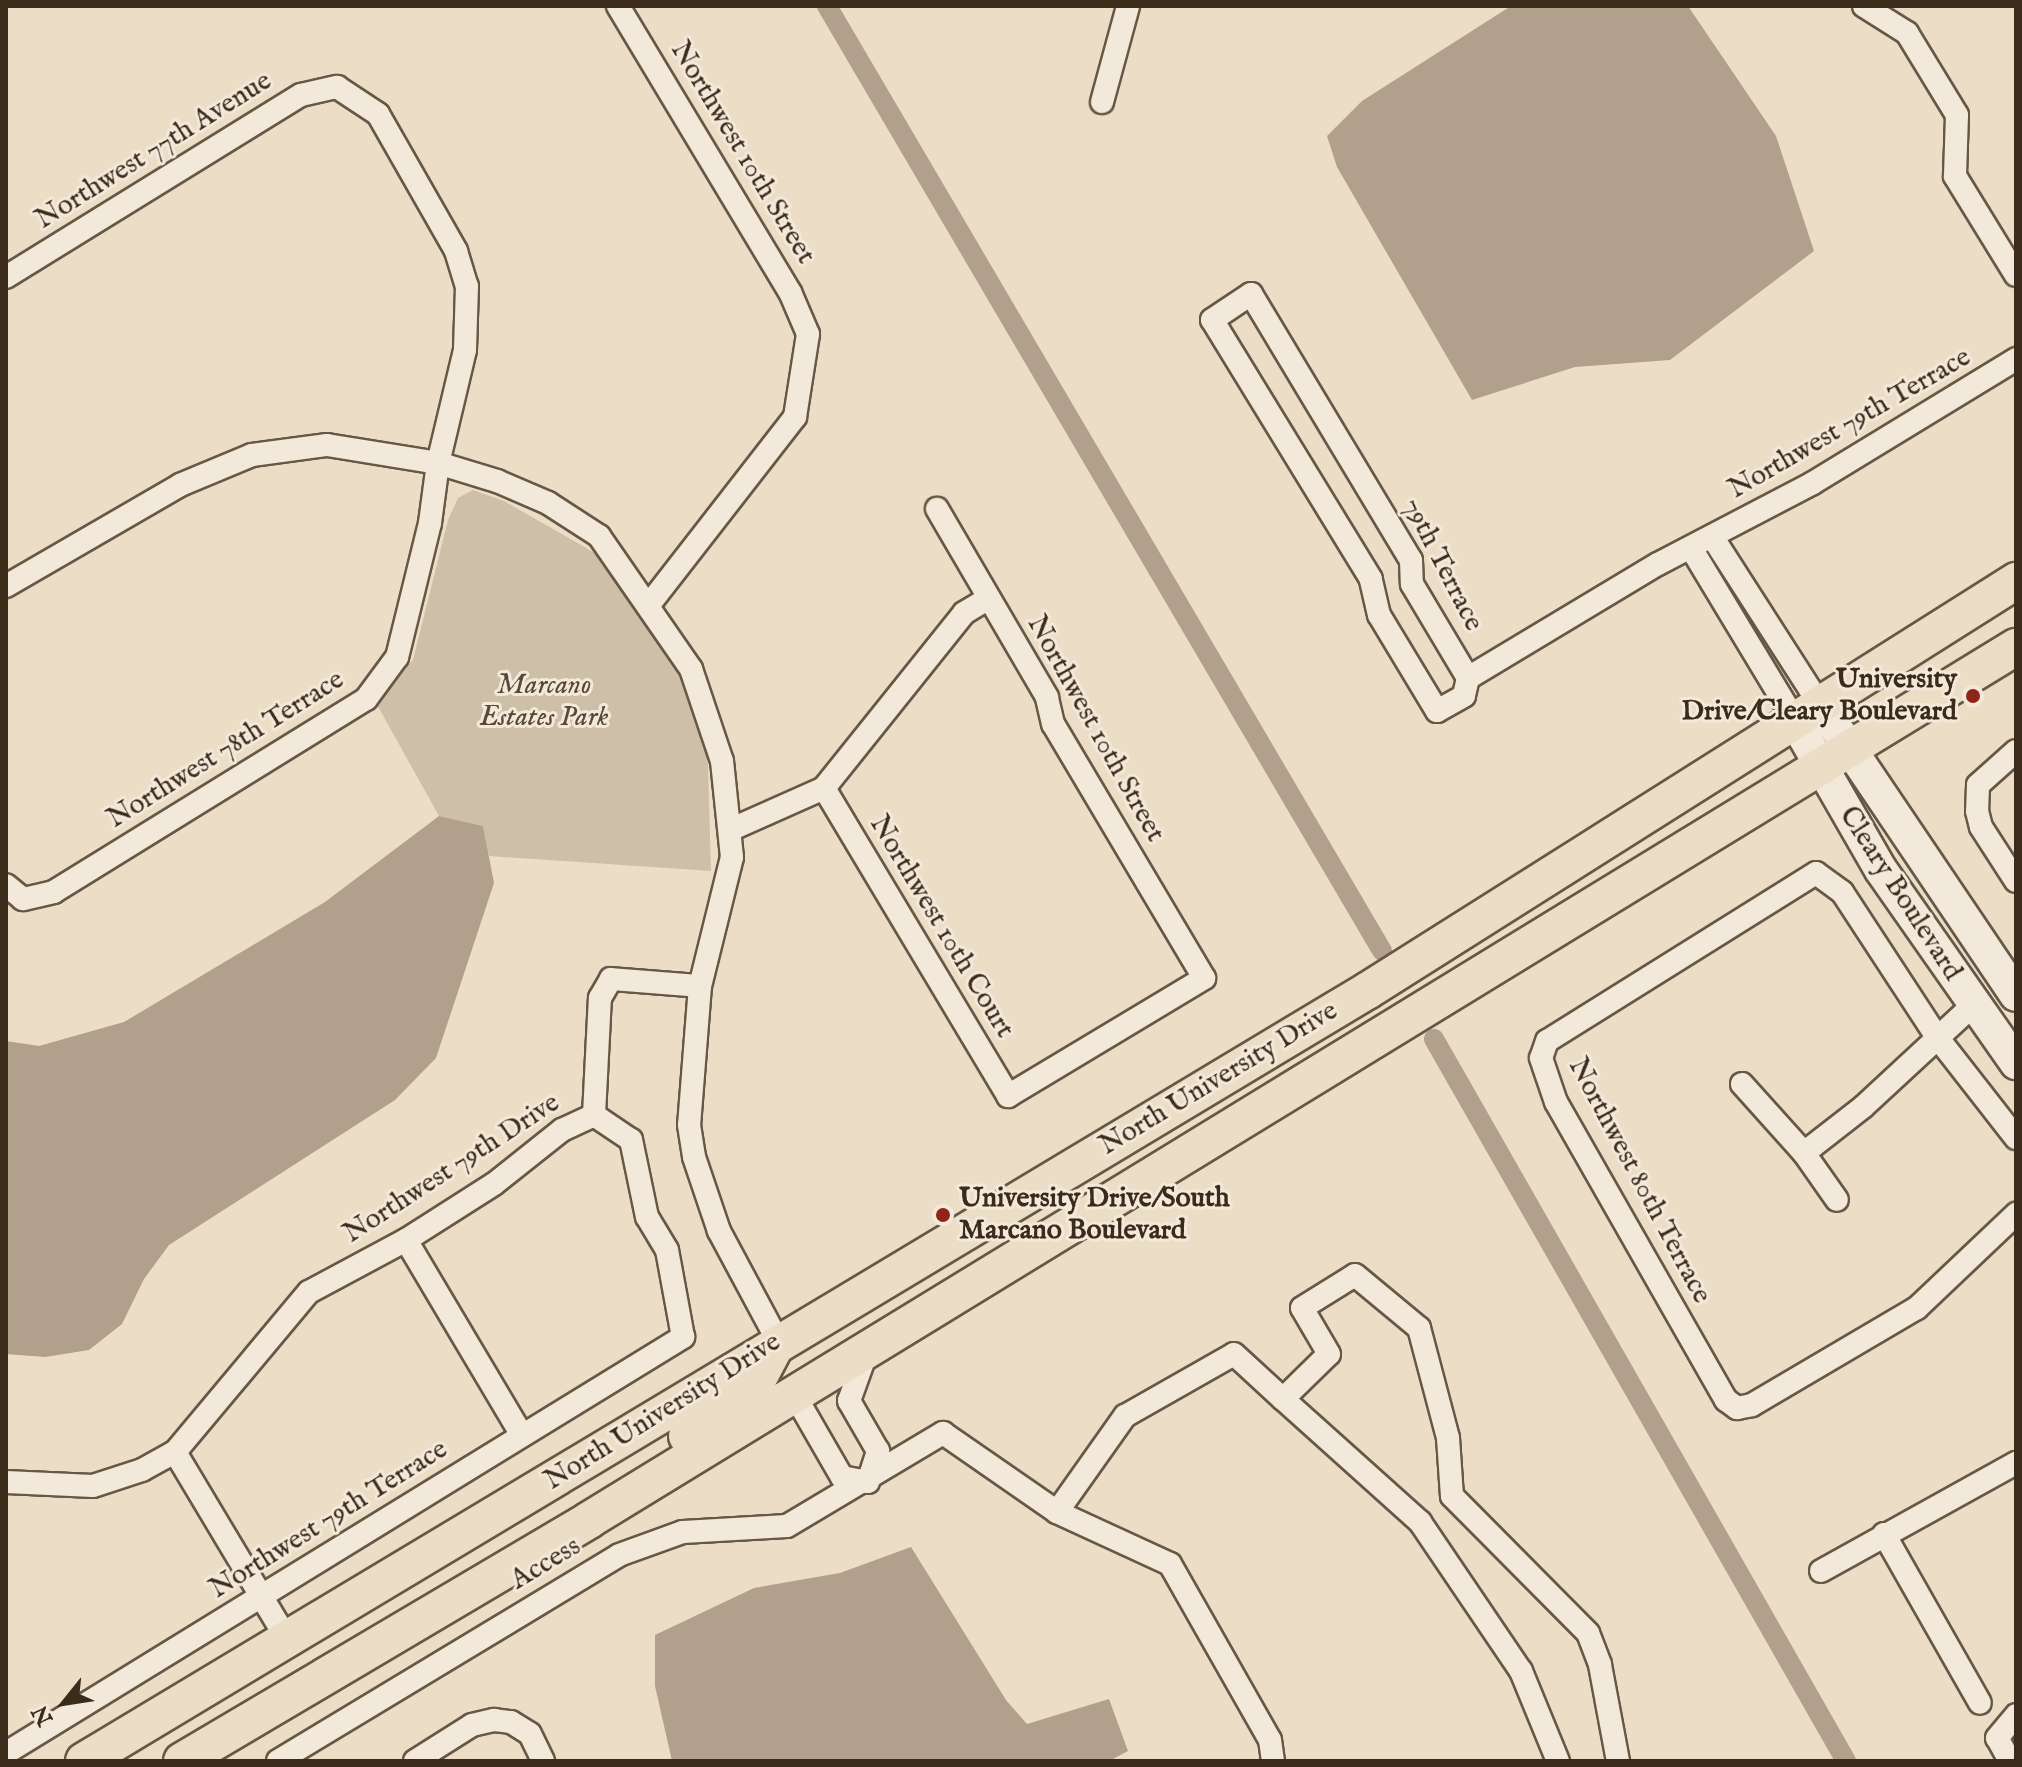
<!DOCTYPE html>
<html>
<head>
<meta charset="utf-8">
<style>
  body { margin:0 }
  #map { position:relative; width:2022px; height:1767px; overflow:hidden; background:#ecddc6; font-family:"IM FELL English",serif }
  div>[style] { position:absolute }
  .green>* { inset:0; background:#cebfa9 }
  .water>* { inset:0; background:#b0a08c }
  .canal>* { height:20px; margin:-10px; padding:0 10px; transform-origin:10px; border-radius:10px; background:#b0a08c }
  .roads { filter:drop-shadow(2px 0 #675846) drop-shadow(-2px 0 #675846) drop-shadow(0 2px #675846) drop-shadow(0 -2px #675846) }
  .street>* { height:22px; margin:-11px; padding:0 11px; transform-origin:11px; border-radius:11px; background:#f3e9da }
  .secondary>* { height:32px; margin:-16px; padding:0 16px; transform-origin:16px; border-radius:16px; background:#f3e9da }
  .primary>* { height:36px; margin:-18px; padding:0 18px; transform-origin:18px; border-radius:18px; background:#ecddc6 }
  .dots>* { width:22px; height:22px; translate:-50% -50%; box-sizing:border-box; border:4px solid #f3e9da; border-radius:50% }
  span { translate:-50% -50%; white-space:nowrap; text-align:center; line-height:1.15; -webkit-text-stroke:6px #f3e9da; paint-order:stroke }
  .street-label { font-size:28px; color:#3b2b1b }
  .poi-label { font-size:28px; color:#3b2b1b; font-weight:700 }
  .right { translate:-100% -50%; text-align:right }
  .left { translate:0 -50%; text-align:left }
  .park-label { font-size:28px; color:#584937; font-style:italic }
  .frame { position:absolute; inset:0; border:8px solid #3b2b1b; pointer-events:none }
  .north { position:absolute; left:24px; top:1663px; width:80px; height:80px; -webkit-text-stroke:6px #f3e9da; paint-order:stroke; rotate:240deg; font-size:22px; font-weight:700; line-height:32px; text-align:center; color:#3b2b1b }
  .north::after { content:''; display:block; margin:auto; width:28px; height:36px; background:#3b2b1b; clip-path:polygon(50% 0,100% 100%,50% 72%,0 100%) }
</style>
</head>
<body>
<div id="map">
  <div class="green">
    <div style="clip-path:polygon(473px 490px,504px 501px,595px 553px,658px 622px,707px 731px,711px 871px,489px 856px,483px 826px,439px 816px,376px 703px,413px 660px,448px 520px,458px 498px)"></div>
  </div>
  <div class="water">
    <div style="clip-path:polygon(1511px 6px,1688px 6px,1776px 136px,1814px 251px,1670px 360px,1575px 367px,1472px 400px,1337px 167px,1327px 136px,1362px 101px)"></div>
    <div style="clip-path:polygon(439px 816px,483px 826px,494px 883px,436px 1058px,395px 1100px,169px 1245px,144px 1279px,122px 1324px,89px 1350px,45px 1357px,6px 1354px,6px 1041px,39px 1046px,124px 1022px,325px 902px)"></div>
    <div style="clip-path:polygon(911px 1547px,1006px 1700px,1027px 1724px,1109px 1699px,1128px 1751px,1109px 1761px,672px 1761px,655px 1686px,655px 1635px,754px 1588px,840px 1573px)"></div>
  </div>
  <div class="canal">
    <div style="left:827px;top:6px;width:1096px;rotate:59.57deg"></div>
    <div style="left:1434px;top:1039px;width:831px;rotate:60.29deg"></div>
  </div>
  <div class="roads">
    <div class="street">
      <div style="left:618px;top:6px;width:334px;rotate:59deg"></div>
      <div style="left:790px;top:292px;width:46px;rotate:66.8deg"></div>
      <div style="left:808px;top:334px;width:84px;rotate:98.9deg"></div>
      <div style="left:795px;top:417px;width:236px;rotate:127.9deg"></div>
      <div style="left:1864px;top:6px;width:51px;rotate:32.1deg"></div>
      <div style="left:1907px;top:33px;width:96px;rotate:58.6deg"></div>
      <div style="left:1957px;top:115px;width:61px;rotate:91.9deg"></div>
      <div style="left:1955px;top:176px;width:116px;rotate:58.4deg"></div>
      <div style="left:1102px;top:102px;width:99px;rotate:-74.8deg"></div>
      <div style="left:6px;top:277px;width:347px;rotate:-31.7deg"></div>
      <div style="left:301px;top:95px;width:37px;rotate:-13deg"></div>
      <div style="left:337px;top:87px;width:49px;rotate:33.4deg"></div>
      <div style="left:378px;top:114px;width:158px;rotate:60.3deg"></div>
      <div style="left:456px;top:251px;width:37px;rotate:73deg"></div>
      <div style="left:467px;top:286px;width:64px;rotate:91.8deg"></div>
      <div style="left:465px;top:350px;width:116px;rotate:103.4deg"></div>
      <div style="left:438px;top:463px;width:61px;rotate:97.6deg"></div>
      <div style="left:430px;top:523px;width:138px;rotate:103.8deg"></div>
      <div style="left:397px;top:657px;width:52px;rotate:126.4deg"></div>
      <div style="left:366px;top:699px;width:367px;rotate:148.3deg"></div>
      <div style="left:54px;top:892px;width:32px;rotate:167deg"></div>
      <div style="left:23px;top:899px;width:22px;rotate:-141deg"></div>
      <div style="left:1251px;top:294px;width:310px;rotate:59deg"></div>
      <div style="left:1411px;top:560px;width:24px;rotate:88deg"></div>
      <div style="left:1412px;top:584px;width:109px;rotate:59.2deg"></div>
      <div style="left:1468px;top:678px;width:18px;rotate:103deg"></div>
      <div style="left:1464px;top:696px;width:31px;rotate:151deg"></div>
      <div style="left:1437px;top:711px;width:112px;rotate:-121.1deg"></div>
      <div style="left:1379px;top:615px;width:37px;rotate:-103deg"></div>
      <div style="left:1371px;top:579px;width:304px;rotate:-121.5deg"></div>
      <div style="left:1212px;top:320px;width:47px;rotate:-33.7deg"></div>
      <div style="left:1713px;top:538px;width:196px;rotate:57.3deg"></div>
      <div style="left:1691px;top:548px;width:200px;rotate:58.9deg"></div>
      <div style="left:6px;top:586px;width:201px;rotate:-30.1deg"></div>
      <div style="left:180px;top:485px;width:78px;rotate:-22.6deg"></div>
      <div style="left:252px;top:455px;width:76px;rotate:-7.6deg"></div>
      <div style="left:327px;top:445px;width:112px;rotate:9.2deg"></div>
      <div style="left:438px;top:463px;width:62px;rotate:17deg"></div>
      <div style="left:497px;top:481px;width:56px;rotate:23.3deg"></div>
      <div style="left:548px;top:503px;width:61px;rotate:32.9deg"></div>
      <div style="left:599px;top:536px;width:162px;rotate:55.3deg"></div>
      <div style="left:691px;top:669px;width:97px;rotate:71.4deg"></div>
      <div style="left:722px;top:761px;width:97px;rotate:84.1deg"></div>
      <div style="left:732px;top:857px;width:133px;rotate:103.9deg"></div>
      <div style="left:700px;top:986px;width:139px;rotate:94.5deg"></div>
      <div style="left:689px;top:1125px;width:32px;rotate:81deg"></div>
      <div style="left:694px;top:1157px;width:78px;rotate:71.3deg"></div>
      <div style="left:719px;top:1231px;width:125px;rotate:61.8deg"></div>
      <div style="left:1468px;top:678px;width:222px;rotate:-31deg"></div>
      <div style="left:1658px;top:564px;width:175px;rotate:-27.6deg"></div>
      <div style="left:1813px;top:483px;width:238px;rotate:-31.4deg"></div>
      <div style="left:2016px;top:751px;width:51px;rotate:138.2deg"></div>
      <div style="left:1978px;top:785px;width:26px;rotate:92deg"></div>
      <div style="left:1977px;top:811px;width:16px;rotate:76deg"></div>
      <div style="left:1981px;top:827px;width:64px;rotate:57.1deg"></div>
      <div style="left:824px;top:788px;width:359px;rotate:59.1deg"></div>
      <div style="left:1008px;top:1096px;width:229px;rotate:-31deg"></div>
      <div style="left:1204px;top:978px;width:295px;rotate:-120.7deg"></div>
      <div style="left:1053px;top:724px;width:28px;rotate:-103deg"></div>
      <div style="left:1047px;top:697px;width:218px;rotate:-120.3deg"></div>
      <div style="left:732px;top:829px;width:101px;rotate:-24deg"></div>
      <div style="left:824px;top:788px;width:224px;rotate:-51.3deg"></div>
      <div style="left:964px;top:613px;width:27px;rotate:-31deg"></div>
      <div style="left:1742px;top:1084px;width:93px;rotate:48.1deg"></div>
      <div style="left:1804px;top:1153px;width:57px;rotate:54.9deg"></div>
      <div style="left:594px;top:1115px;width:117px;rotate:-87.1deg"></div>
      <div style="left:600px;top:998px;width:22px;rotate:-60deg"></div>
      <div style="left:611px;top:979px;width:89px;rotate:4.5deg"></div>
      <div style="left:2016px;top:1138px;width:128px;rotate:-128deg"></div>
      <div style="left:1937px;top:1037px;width:173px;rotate:-123.2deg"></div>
      <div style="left:1842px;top:892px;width:32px;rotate:-144deg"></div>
      <div style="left:1816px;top:873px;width:317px;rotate:148deg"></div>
      <div style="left:1547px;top:1041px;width:18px;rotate:109deg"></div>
      <div style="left:1541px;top:1058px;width:46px;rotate:71.2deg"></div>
      <div style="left:1556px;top:1102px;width:343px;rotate:60.3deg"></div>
      <div style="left:1726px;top:1400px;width:14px;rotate:36deg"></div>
      <div style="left:1737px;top:1408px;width:15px;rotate:-11deg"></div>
      <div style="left:1752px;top:1405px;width:191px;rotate:-30.5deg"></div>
      <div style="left:1917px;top:1308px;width:137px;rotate:-43.5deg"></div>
      <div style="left:1804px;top:1153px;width:75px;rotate:-37.9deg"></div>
      <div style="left:1863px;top:1107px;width:150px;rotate:-42.8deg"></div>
      <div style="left:406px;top:1240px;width:227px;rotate:59.3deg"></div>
      <div style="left:794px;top:1394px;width:96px;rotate:60deg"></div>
      <div style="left:842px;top:1477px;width:26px;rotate:11deg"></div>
      <div style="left:868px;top:1482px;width:33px;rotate:-72deg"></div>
      <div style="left:878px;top:1451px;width:58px;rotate:-120.1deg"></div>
      <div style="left:849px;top:1401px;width:53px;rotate:-70.2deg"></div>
      <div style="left:1283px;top:1399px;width:184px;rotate:41.9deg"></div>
      <div style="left:1420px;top:1522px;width:180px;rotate:55.9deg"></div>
      <div style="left:1521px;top:1671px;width:97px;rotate:67.7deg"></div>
      <div style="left:175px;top:1452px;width:218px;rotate:59.1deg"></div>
      <div style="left:6px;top:1482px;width:87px;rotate:2.6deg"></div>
      <div style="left:93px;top:1486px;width:52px;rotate:-18.1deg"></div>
      <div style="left:142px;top:1470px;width:38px;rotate:-29deg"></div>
      <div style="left:175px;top:1452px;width:209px;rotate:-50.1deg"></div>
      <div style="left:309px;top:1292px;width:110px;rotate:-28.2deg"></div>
      <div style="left:406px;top:1240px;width:104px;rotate:-32.5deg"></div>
      <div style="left:494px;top:1184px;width:87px;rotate:-38.5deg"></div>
      <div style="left:562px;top:1130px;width:35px;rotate:-25deg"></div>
      <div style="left:1057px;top:1512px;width:118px;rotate:-54.7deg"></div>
      <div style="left:1125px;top:1416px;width:125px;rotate:-29.6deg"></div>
      <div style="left:1234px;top:1354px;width:67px;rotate:42.6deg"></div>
      <div style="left:1283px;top:1399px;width:64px;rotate:-44.4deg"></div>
      <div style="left:1329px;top:1354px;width:53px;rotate:-120.4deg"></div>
      <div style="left:1302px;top:1308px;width:62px;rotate:-31.9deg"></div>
      <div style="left:1355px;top:1275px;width:83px;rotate:39.6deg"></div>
      <div style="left:1419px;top:1328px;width:114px;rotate:75.2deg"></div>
      <div style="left:1448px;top:1438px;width:58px;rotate:86.1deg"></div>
      <div style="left:1452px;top:1496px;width:193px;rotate:45.2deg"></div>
      <div style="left:1588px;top:1633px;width:34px;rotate:69deg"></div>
      <div style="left:1600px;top:1665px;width:98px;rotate:79.4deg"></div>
      <div style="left:1884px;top:1534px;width:194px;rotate:60.4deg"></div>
      <div style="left:1821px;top:1571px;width:223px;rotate:-29deg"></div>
      <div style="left:6px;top:1753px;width:795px;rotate:-31.57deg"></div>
      <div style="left:683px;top:1337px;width:88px;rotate:-100.4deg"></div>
      <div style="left:667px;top:1250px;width:39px;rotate:-121deg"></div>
      <div style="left:647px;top:1217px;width:79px;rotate:-101.7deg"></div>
      <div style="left:631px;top:1140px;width:45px;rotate:-146deg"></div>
      <div style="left:278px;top:1761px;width:398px;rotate:-31.1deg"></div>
      <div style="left:619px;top:1555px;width:68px;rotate:-19.8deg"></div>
      <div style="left:683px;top:1532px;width:104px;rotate:-3.3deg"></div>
      <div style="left:787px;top:1526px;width:182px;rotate:-30.8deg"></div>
      <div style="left:943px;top:1433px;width:139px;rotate:34.7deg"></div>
      <div style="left:1057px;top:1512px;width:124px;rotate:24.7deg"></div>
      <div style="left:1170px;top:1564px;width:202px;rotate:60.4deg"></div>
      <div style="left:1270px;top:1740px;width:21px;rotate:82deg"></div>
      <div style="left:415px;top:1761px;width:67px;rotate:-32.3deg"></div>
      <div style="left:472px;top:1725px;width:23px;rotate:-13deg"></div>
      <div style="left:494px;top:1720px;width:17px;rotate:7deg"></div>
      <div style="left:511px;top:1722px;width:22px;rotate:32deg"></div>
      <div style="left:530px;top:1734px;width:30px;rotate:64deg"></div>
      <div style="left:2010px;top:1761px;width:26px;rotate:-119deg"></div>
      <div style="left:1997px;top:1738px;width:30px;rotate:-50deg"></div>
    </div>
    <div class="secondary">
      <div style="left:1819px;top:703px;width:352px;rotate:56deg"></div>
      <div style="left:1794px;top:719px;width:174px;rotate:60.1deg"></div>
      <div style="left:1881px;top:870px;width:236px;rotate:55deg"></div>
    </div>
    <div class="primary">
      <div style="left:687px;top:1436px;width:87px;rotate:-37.5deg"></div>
      <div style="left:756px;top:1383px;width:43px;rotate:-62.2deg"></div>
      <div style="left:84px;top:1761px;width:1496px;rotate:-30.97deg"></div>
      <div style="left:1367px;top:991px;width:768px;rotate:-32.28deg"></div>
      <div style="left:182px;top:1761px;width:473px;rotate:-30.6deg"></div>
      <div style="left:589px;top:1520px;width:1673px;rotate:-31.46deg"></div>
    </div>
  </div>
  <div class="dots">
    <div style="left:1973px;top:696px;background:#8f2418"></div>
    <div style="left:943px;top:1215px;background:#8f2418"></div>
  </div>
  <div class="street-label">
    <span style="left:154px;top:151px;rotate:-32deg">Northwest 77th Avenue</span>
    <span style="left:742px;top:153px;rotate:59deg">Northwest 10th Street</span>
    <span style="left:1850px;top:424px;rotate:-30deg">Northwest 79th Terrace</span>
    <span style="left:1442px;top:565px;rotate:63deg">79th Terrace</span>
    <span style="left:1095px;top:729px;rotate:61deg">Northwest 10th Street</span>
    <span style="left:226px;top:750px;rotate:-32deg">Northwest 78th Terrace</span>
    <span style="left:1900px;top:894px;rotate:57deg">Cleary Boulevard</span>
    <span style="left:941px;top:927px;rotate:59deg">Northwest 10th Court</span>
    <span style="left:1219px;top:1079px;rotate:-31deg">North University Drive</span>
    <span style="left:452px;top:1169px;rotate:-33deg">Northwest 79th Drive</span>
    <span style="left:1639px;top:1181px;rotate:62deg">Northwest 80th Terrace</span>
    <span style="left:663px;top:1412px;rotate:-32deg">North University Drive</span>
    <span style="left:329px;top:1520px;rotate:-32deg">Northwest 79th Terrace</span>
    <span style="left:546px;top:1564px;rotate:-31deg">Access</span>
  </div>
  <div class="poi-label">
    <span class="right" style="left:1957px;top:696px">University<br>Drive/Cleary Boulevard</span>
    <span class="left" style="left:959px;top:1215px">University Drive/South<br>Marcano Boulevard</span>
  </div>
  <div class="park-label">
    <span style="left:544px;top:702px">Marcano<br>Estates Park</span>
  </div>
  <div class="frame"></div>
  <div class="north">N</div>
</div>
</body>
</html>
